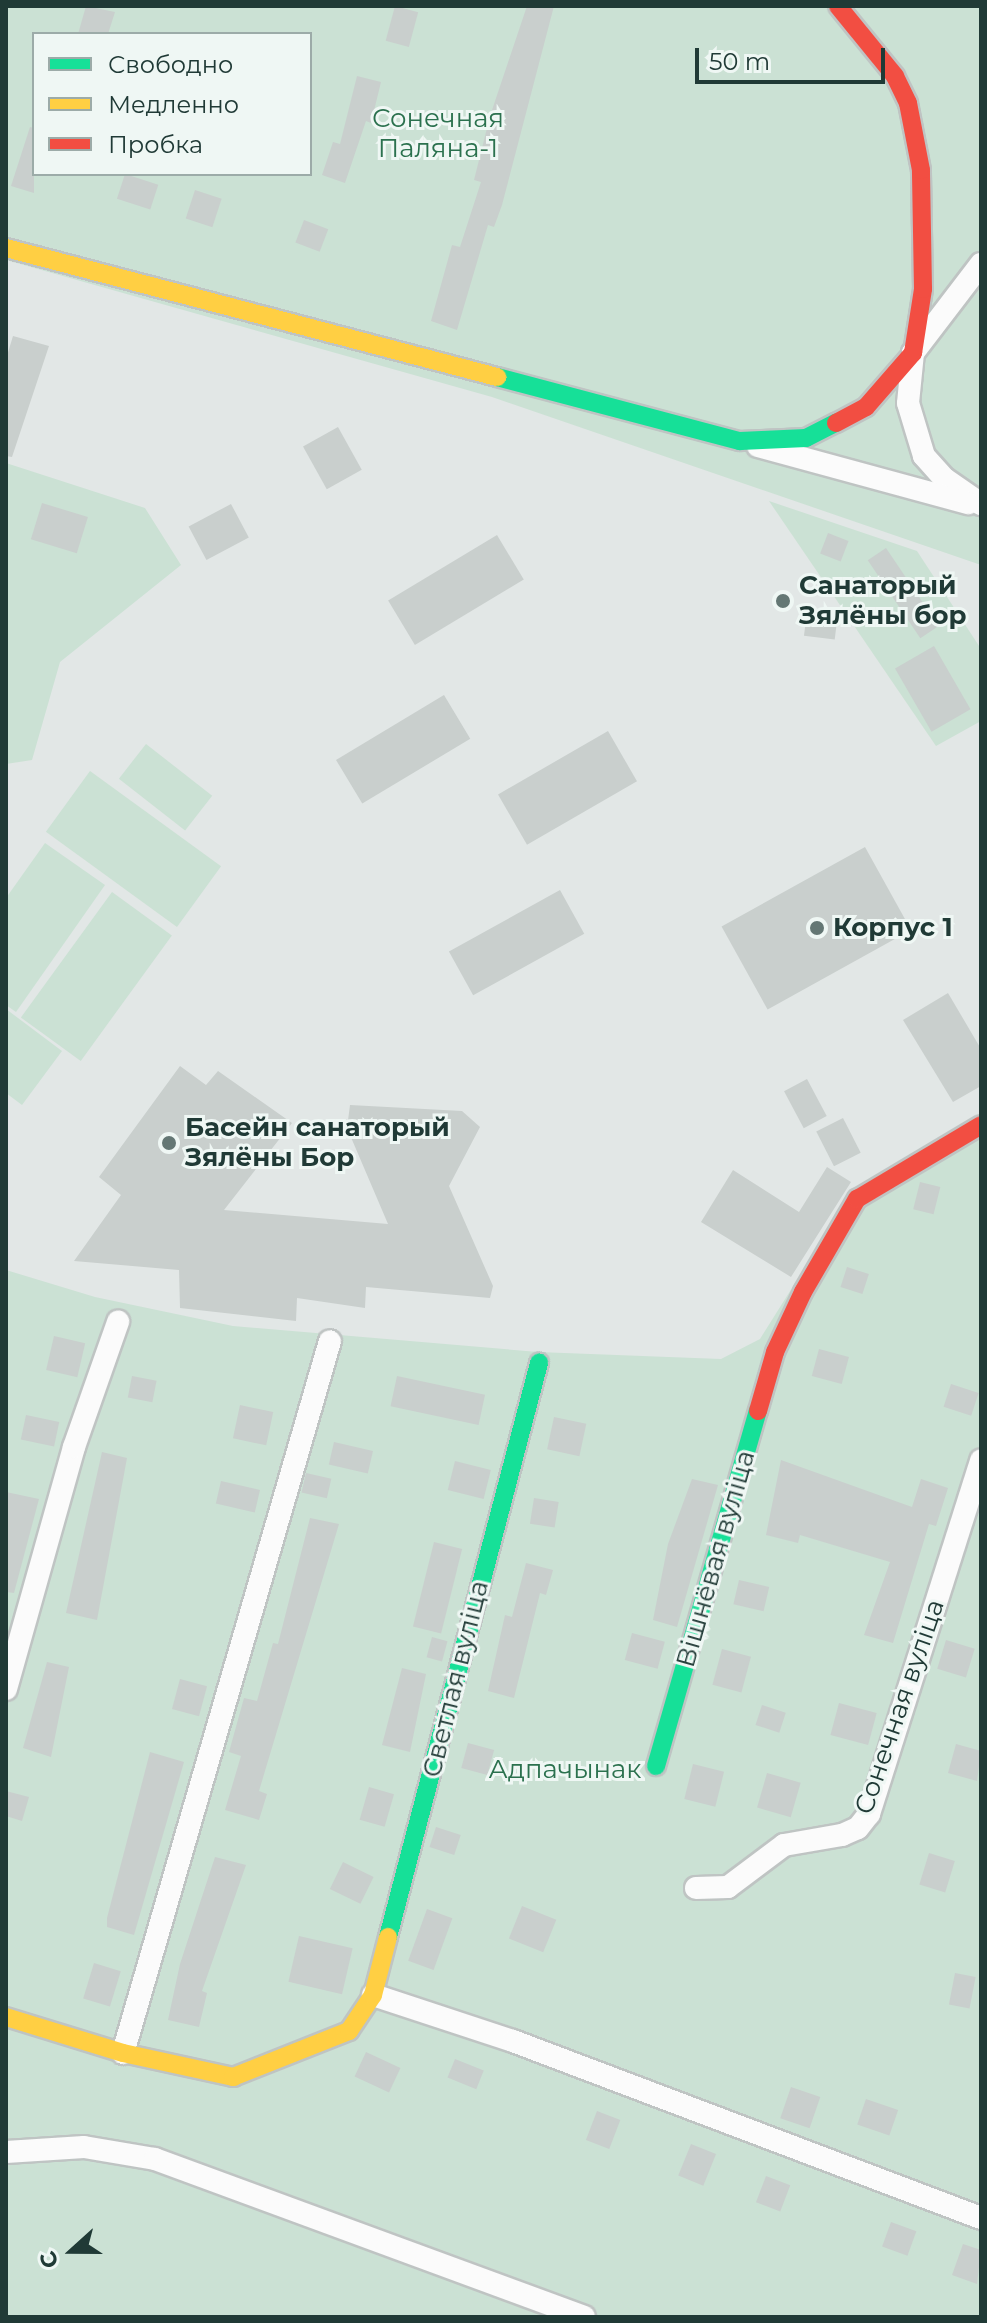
<!DOCTYPE html>
<html>
<head>
<meta charset="utf-8">
<style>
  body { margin:0 }
  #map { position:relative; width:987px; height:2323px; overflow:hidden; background:#e2e7e6; font-family:Montserrat,sans-serif }
  div>[style] { position:absolute }
  .green>* { inset:0; background:#cbe1d4; transform-origin:0 0 }
  .building>* { inset:0; background:#c9cfcd; transform-origin:0 0 }
  .roads { filter:drop-shadow(2px 0 #bfc4c3) drop-shadow(-2px 0 #bfc4c3) drop-shadow(0 2px #bfc4c3) drop-shadow(0 -2px #bfc4c3) }
  .street>* { height:22px; margin:-11px; padding:0 11px; transform-origin:11px; border-radius:11px; background:#fbfbfb }
  .fast>* { height:18px; margin:-9px; padding:0 9px; transform-origin:9px; border-radius:9px; background:#16e098 }
  .slow>* { height:18px; margin:-9px; padding:0 9px; transform-origin:9px; border-radius:9px; background:#ffcf43 }
  .jam>* { height:18px; margin:-9px; padding:0 9px; transform-origin:9px; border-radius:9px; background:#f24e42 }
  .dots>* { width:22px; height:22px; translate:-50% -50%; box-sizing:border-box; border:4px solid #eff7f4; border-radius:50% }
  span { translate:-50% -50%; white-space:nowrap; text-align:center; line-height:1.15; -webkit-text-stroke:6px #eff7f4; paint-order:stroke }
  .park-label { font-size:26px; color:#2b714e }
  .poi-label { font-size:26px; color:#203a36; font-weight:700 }
  .left { translate:0 -50%; text-align:left }
  .street-label { font-size:26px; color:#203a36 }
  .frame { position:absolute; inset:0; border:8px solid #203a36; pointer-events:none }
  .legend { position:absolute; left:32px; top:32px; width:280px; height:144px; box-sizing:border-box; background:#eff7f4; border:2px solid #9caba8; margin:0; padding:10px 14px; list-style:none; font-size:24px; color:#203a36 }
  .legend li { display:flex; align-items:center; gap:16px; height:40px }
  .legend b { width:40px; border:2px solid #9caba8 }
  .north { position:absolute; left:32px; top:2211px; width:80px; height:80px; -webkit-text-stroke:6px #eff7f4; paint-order:stroke; rotate:249deg; font-size:22px; font-weight:700; line-height:32px; text-align:center; color:#203a36 }
  .north::after { content:''; display:block; margin:auto; width:28px; height:36px; background:#203a36; clip-path:polygon(50% 0,100% 100%,50% 72%,0 100%) }
  .scale { position:absolute; left:695px; top:48px; width:190px; height:36px; box-sizing:border-box; border:4px solid #203a36; border-top:0; padding-left:10px; font-size:24px; line-height:28px; white-space:nowrap; color:#203a36; -webkit-text-stroke:6px #eff7f4; paint-order:stroke }
</style>
</head>
<body>
<div id="map">
  <div class="green">
    <div style="clip-path:polygon(evenodd,6px 6px,981px 6px,981px 565px,492px 397px,6px 260px,6px 6px,34px 34px,310px 34px,310px 174px,34px 174px,34px 34px)"></div>
    <div style="clip-path:polygon(6px 463px,145px 508px,181px 565px,60px 662px,32px 760px,6px 764px)"></div>
    <div style="clip-path:polygon(769px 501px,917px 551px,981px 649px,981px 721px,936px 746px)"></div>
    <div style="left:146px;top:744px;width:84px;height:44px;rotate:38deg"></div>
    <div style="left:90px;top:771px;width:162px;height:75px;rotate:36deg"></div>
    <div style="clip-path:polygon(45px 843px,105px 885px,16px 1012px,6px 1005px,6px 898px)"></div>
    <div style="left:112px;top:892px;width:74px;height:155px;rotate:36deg"></div>
    <div style="clip-path:polygon(6px 1009px,62px 1051px,22px 1105px,6px 1093px)"></div>
    <div style="clip-path:polygon(981px 1117px,981px 2317px,6px 2317px,6px 1270px,95px 1297px,233px 1326px,538px 1352px,721px 1359px,760px 1339px,829px 1229px)"></div>
  </div>
  <div class="building">
    <div style="clip-path:polygon(86px 6px,115px 12px,108px 34px,78px 34px)"></div>
    <div style="left:395px;top:6px;width:24px;height:36px;rotate:15deg"></div>
    <div style="clip-path:polygon(527px 6px,554px 6px,502px 205px,494px 227px,488px 225px,457px 330px,431px 321px,452px 245px,460px 247px,481px 182px,474px 180px,490px 116px)"></div>
    <div style="clip-path:polygon(357px 76px,381px 82px,371px 123px,366px 121px,345px 183px,322px 175px,333px 142px,340px 144px)"></div>
    <div style="clip-path:polygon(30px 127px,34px 128px,34px 193px,11px 186px)"></div>
    <div style="left:125px;top:174px;width:35px;height:26px;rotate:18deg"></div>
    <div style="left:195px;top:190px;width:28px;height:30px;rotate:18deg"></div>
    <div style="left:304px;top:220px;width:26px;height:24px;rotate:21deg"></div>
    <div style="clip-path:polygon(13px 336px,49px 346px,12px 457px,6px 456px,6px 359px)"></div>
    <div style="left:338px;top:427px;width:49px;height:40px;rotate:61deg"></div>
    <div style="left:42px;top:503px;width:48px;height:38px;rotate:17deg"></div>
    <div style="left:231px;top:504px;width:38px;height:48px;rotate:62deg"></div>
    <div style="left:828px;top:533px;width:22px;height:22px;rotate:21deg"></div>
    <div style="left:497px;top:535px;width:52px;height:127px;rotate:59deg"></div>
    <div style="left:886px;top:548px;width:94px;height:22px;rotate:56deg"></div>
    <div style="left:807px;top:611px;width:31px;height:25px;rotate:7deg"></div>
    <div style="left:934px;top:646px;width:73px;height:45px;rotate:60deg"></div>
    <div style="left:444px;top:695px;width:51px;height:126px;rotate:59deg"></div>
    <div style="left:608px;top:731px;width:58px;height:127px;rotate:60deg"></div>
    <div style="left:865px;top:847px;width:95px;height:164px;rotate:61deg"></div>
    <div style="left:560px;top:890px;width:50px;height:127px;rotate:61deg"></div>
    <div style="clip-path:polygon(948px 993px,981px 1049px,981px 1086px,953px 1102px,903px 1020px)"></div>
    <div style="clip-path:polygon(180px 1066px,206px 1085px,218px 1071px,292px 1123px,224px 1210px,388px 1224px,347px 1128px,350px 1105px,462px 1111px,480px 1127px,449px 1186px,493px 1286px,490px 1298px,366px 1287px,365px 1308px,297px 1298px,296px 1321px,180px 1308px,179px 1270px,74px 1261px,121px 1195px,99px 1177px)"></div>
    <div style="left:807px;top:1079px;width:42px;height:26px;rotate:62deg"></div>
    <div style="left:843px;top:1118px;width:39px;height:30px;rotate:63deg"></div>
    <div style="clip-path:polygon(827px 1167px,851px 1182px,791px 1277px,701px 1222px,733px 1170px,799px 1212px)"></div>
    <div style="left:920px;top:1182px;width:21px;height:28px;rotate:14deg"></div>
    <div style="left:847px;top:1267px;width:23px;height:21px;rotate:18deg"></div>
    <div style="left:54px;top:1336px;width:32px;height:35px;rotate:13deg"></div>
    <div style="left:819px;top:1349px;width:31px;height:28px;rotate:15deg"></div>
    <div style="left:132px;top:1376px;width:25px;height:22px;rotate:11deg"></div>
    <div style="left:397px;top:1376px;width:90px;height:31px;rotate:12deg"></div>
    <div style="left:951px;top:1384px;width:29px;height:24px;rotate:18deg"></div>
    <div style="left:240px;top:1405px;width:34px;height:34px;rotate:12deg"></div>
    <div style="left:26px;top:1415px;width:34px;height:25px;rotate:12deg"></div>
    <div style="left:554px;top:1417px;width:33px;height:33px;rotate:12deg"></div>
    <div style="left:334px;top:1442px;width:40px;height:23px;rotate:13deg"></div>
    <div style="clip-path:polygon(102px 1452px,127px 1458px,97px 1620px,66px 1613px)"></div>
    <div style="clip-path:polygon(781px 1460px,912px 1507px,921px 1479px,948px 1488px,936px 1526px,929px 1524px,893px 1643px,864px 1635px,890px 1562px,800px 1535px,798px 1543px,766px 1535px)"></div>
    <div style="left:455px;top:1461px;width:37px;height:30px;rotate:14deg"></div>
    <div style="left:306px;top:1473px;width:26px;height:20px;rotate:13deg"></div>
    <div style="clip-path:polygon(692px 1479px,718px 1485px,677px 1627px,653px 1620px,668px 1544px)"></div>
    <div style="left:221px;top:1481px;width:40px;height:23px;rotate:13deg"></div>
    <div style="clip-path:polygon(6px 1492px,39px 1499px,14px 1593px,6px 1592px)"></div>
    <div style="left:534px;top:1498px;width:25px;height:26px;rotate:9deg"></div>
    <div style="clip-path:polygon(310px 1518px,339px 1524px,259px 1791px,267px 1794px,259px 1820px,225px 1810px,241px 1756px,229px 1752px,244px 1698px,257px 1701px,273px 1643px,278px 1644px)"></div>
    <div style="left:434px;top:1542px;width:29px;height:87px;rotate:14deg"></div>
    <div style="clip-path:polygon(526px 1563px,553px 1570px,546px 1595px,540px 1593px,514px 1698px,488px 1691px,505px 1615px,512px 1617px)"></div>
    <div style="left:739px;top:1580px;width:31px;height:25px;rotate:13deg"></div>
    <div style="left:632px;top:1633px;width:34px;height:28px;rotate:15deg"></div>
    <div style="left:432px;top:1637px;width:16px;height:21px;rotate:15deg"></div>
    <div style="left:946px;top:1640px;width:30px;height:30px;rotate:17deg"></div>
    <div style="left:722px;top:1649px;width:30px;height:37px;rotate:15deg"></div>
    <div style="clip-path:polygon(47px 1662px,69px 1667px,51px 1757px,23px 1748px)"></div>
    <div style="clip-path:polygon(402px 1668px,426px 1674px,410px 1752px,382px 1745px)"></div>
    <div style="left:180px;top:1679px;width:28px;height:31px;rotate:15deg"></div>
    <div style="left:839px;top:1703px;width:39px;height:33px;rotate:15deg"></div>
    <div style="left:762px;top:1705px;width:25px;height:21px;rotate:18deg"></div>
    <div style="left:468px;top:1743px;width:27px;height:26px;rotate:15deg"></div>
    <div style="clip-path:polygon(956px 1744px,981px 1751px,977px 1781px,948px 1773px)"></div>
    <div style="clip-path:polygon(150px 1752px,184px 1762px,134px 1935px,107px 1927px,107px 1918px)"></div>
    <div style="left:693px;top:1764px;width:32px;height:36px;rotate:14deg"></div>
    <div style="left:767px;top:1773px;width:35px;height:36px;rotate:16deg"></div>
    <div style="left:369px;top:1787px;width:26px;height:34px;rotate:16deg"></div>
    <div style="clip-path:polygon(6px 1791px,29px 1797px,22px 1821px,6px 1816px)"></div>
    <div style="left:436px;top:1827px;width:26px;height:21px;rotate:18deg"></div>
    <div style="left:929px;top:1853px;width:27px;height:33px;rotate:17deg"></div>
    <div style="clip-path:polygon(215px 1857px,246px 1865px,202px 1991px,207px 1993px,199px 2027px,168px 2020px,180px 1964px)"></div>
    <div style="left:343px;top:1862px;width:34px;height:30px;rotate:26deg"></div>
    <div style="left:522px;top:1906px;width:37px;height:35px;rotate:22deg"></div>
    <div style="left:427px;top:1909px;width:27px;height:55px;rotate:20deg"></div>
    <div style="left:299px;top:1936px;width:55px;height:47px;rotate:13deg"></div>
    <div style="left:94px;top:1963px;width:28px;height:37px;rotate:17deg"></div>
    <div style="left:955px;top:1973px;width:21px;height:32px;rotate:11deg"></div>
    <div style="left:366px;top:2052px;width:38px;height:27px;rotate:25deg"></div>
    <div style="left:455px;top:2059px;width:31px;height:20px;rotate:22deg"></div>
    <div style="left:791px;top:2087px;width:31px;height:33px;rotate:19deg"></div>
    <div style="left:866px;top:2099px;width:34px;height:27px;rotate:19deg"></div>
    <div style="left:597px;top:2111px;width:25px;height:31px;rotate:21deg"></div>
    <div style="left:691px;top:2144px;width:27px;height:34px;rotate:22deg"></div>
    <div style="left:766px;top:2176px;width:26px;height:28px;rotate:21deg"></div>
    <div style="left:891px;top:2222px;width:27px;height:26px;rotate:20deg"></div>
    <div style="clip-path:polygon(963px 2244px,981px 2250px,977px 2284px,952px 2275px)"></div>
  </div>
  <div class="roads">
    <div class="street">
      <div style="left:981px;top:264px;width:112px;rotate:127.4deg"></div>
      <div style="left:913px;top:353px;width:50px;rotate:95.7deg"></div>
      <div style="left:908px;top:403px;width:55px;rotate:73.2deg"></div>
      <div style="left:924px;top:456px;width:31px;rotate:48deg"></div>
      <div style="left:945px;top:479px;width:44px;rotate:34.8deg"></div>
      <div style="left:758px;top:446px;width:218px;rotate:15.2deg"></div>
      <div style="left:6px;top:1689px;width:251px;rotate:-74.3deg"></div>
      <div style="left:74px;top:1447px;width:133px;rotate:-70.6deg"></div>
      <div style="left:696px;top:1888px;width:32px;rotate:-2deg"></div>
      <div style="left:728px;top:1887px;width:70px;rotate:-36.9deg"></div>
      <div style="left:784px;top:1845px;width:59px;rotate:-9.8deg"></div>
      <div style="left:842px;top:1835px;width:17px;rotate:-24deg"></div>
      <div style="left:858px;top:1828px;width:18px;rotate:-52deg"></div>
      <div style="left:869px;top:1814px;width:371px;rotate:-72.4deg"></div>
      <div style="left:373px;top:1995px;width:147px;rotate:18.2deg"></div>
      <div style="left:513px;top:2041px;width:500px;rotate:20.72deg"></div>
      <div style="left:123px;top:2053px;width:741px;rotate:-73.79deg"></div>
      <div style="left:6px;top:2152px;width:78px;rotate:-3.7deg"></div>
      <div style="left:84px;top:2147px;width:72px;rotate:9.6deg"></div>
      <div style="left:155px;top:2159px;width:457px;rotate:20.2deg"></div>
    </div>
    <div class="fast">
      <div style="left:497px;top:377px;width:251px;rotate:14.8deg"></div>
      <div style="left:740px;top:441px;width:66px;rotate:-2.6deg"></div>
      <div style="left:806px;top:438px;width:34px;rotate:-27deg"></div>
      <div style="left:656px;top:1766px;width:369px;rotate:-74deg"></div>
      <div style="left:388px;top:1937px;width:594px;rotate:-75.26deg"></div>
    </div>
    <div class="slow">
      <div style="left:6px;top:248px;width:508px;rotate:14.72deg"></div>
      <div style="left:6px;top:2017px;width:122px;rotate:17.1deg"></div>
      <div style="left:123px;top:2053px;width:113px;rotate:12.3deg"></div>
      <div style="left:233px;top:2077px;width:125px;rotate:-21.6deg"></div>
      <div style="left:349px;top:2031px;width:43px;rotate:-56.3deg"></div>
      <div style="left:373px;top:1995px;width:60px;rotate:-75.5deg"></div>
    </div>
    <div class="jam">
      <div style="left:836px;top:423px;width:34px;rotate:-28deg"></div>
      <div style="left:866px;top:407px;width:72px;rotate:-49deg"></div>
      <div style="left:913px;top:353px;width:65px;rotate:-81.1deg"></div>
      <div style="left:923px;top:289px;width:119px;rotate:-91deg"></div>
      <div style="left:921px;top:170px;width:68px;rotate:-101deg"></div>
      <div style="left:908px;top:103px;width:30px;rotate:-116deg"></div>
      <div style="left:895px;top:76px;width:90px;rotate:-129.2deg"></div>
      <div style="left:758px;top:1411px;width:61px;rotate:-73.9deg"></div>
      <div style="left:775px;top:1352px;width:66px;rotate:-65deg"></div>
      <div style="left:803px;top:1292px;width:108px;rotate:-59.9deg"></div>
      <div style="left:857px;top:1199px;width:144px;rotate:-30.8deg"></div>
    </div>
  </div>
  <div class="dots">
    <div style="left:783px;top:601px;background:#647774"></div>
    <div style="left:817px;top:928px;background:#647774"></div>
    <div style="left:169px;top:1143px;background:#647774"></div>
  </div>
  <div class="park-label">
    <span style="left:438px;top:134px">Сонечная<br>Паляна-1</span>
    <span style="left:565px;top:1770px">Адпачынак</span>
  </div>
  <div class="poi-label">
    <span class="left" style="left:799px;top:601px">Санаторый<br>Зялёны бор</span>
    <span class="left" style="left:833px;top:928px">Корпус 1</span>
    <span class="left" style="left:185px;top:1143px">Басейн санаторый<br>Зялёны Бор</span>
  </div>
  <div class="street-label">
    <span style="left:716px;top:1559px;rotate:-74deg">Вішнёвая вуліца</span>
    <span style="left:456px;top:1679px;rotate:-76deg">Светлая вуліца</span>
    <span style="left:900px;top:1707px;rotate:-71deg">Сонечная вуліца</span>
  </div>
  <div class="frame"></div>
  <ul class="legend">
  <li><b style="height:10px;background:#16e098"></b>Свободно</li>
  <li><b style="height:10px;background:#ffcf43"></b>Медленно</li>
  <li><b style="height:10px;background:#f24e42"></b>Пробка</li>
  </ul>
  <div class="north">С</div>
  <div class="scale">50 m</div>
</div>
</body>
</html>
